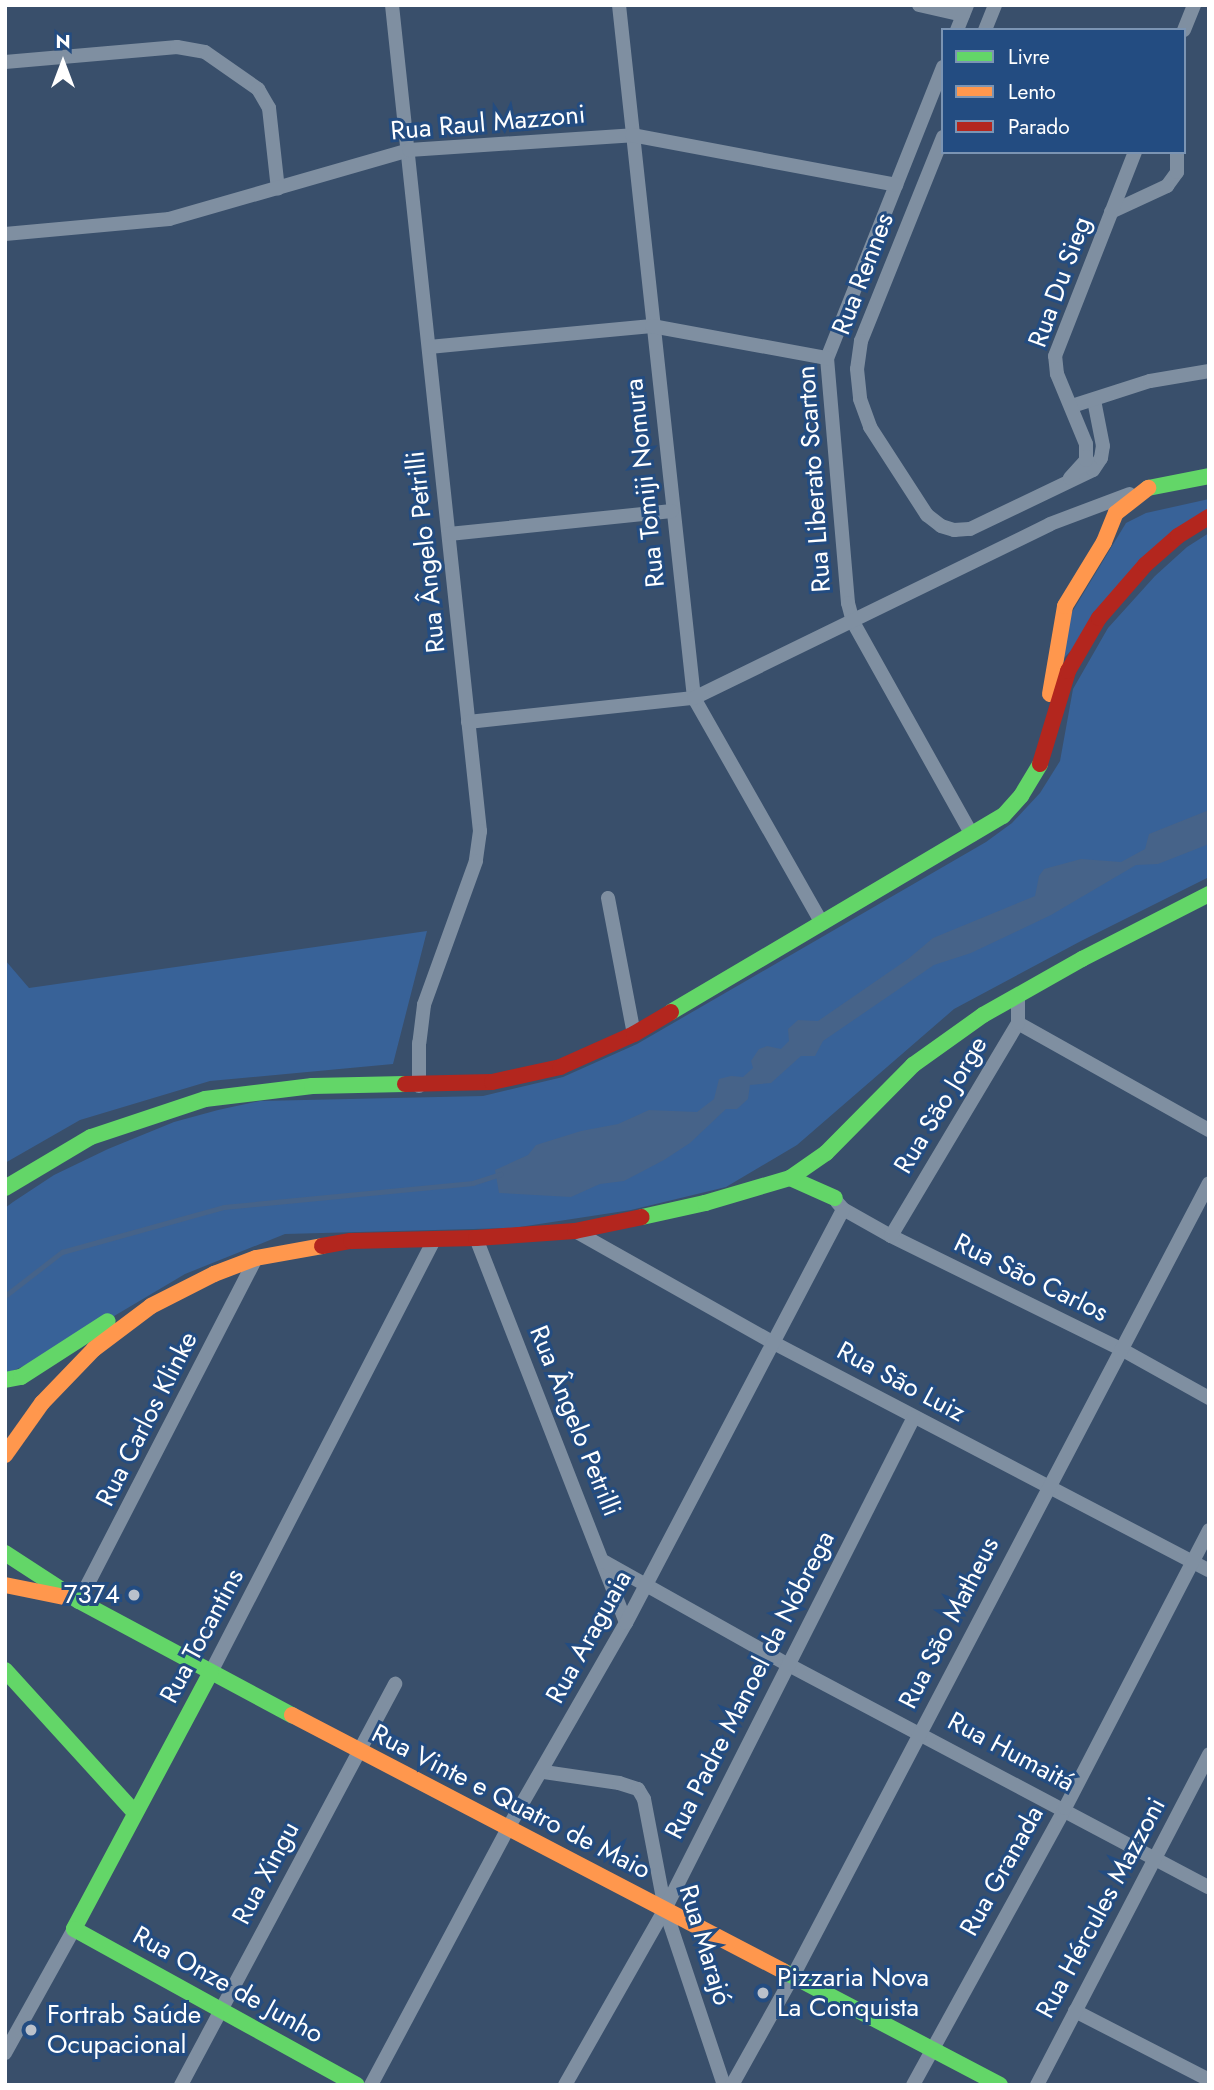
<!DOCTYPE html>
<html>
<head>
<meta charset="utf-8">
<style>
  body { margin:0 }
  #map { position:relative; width:1214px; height:2090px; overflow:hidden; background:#394f6b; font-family:Jost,sans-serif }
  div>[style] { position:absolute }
  .green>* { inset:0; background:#386298 }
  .water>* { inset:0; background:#466389 }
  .stream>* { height:4.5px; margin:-2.25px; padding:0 2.25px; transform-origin:2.25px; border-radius:2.25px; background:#466389 }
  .street>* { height:14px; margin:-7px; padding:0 7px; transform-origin:7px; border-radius:7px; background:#7f8fa1 }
  .fast>* { height:16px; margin:-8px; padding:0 8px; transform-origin:8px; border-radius:8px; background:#63d668 }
  .slow>* { height:16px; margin:-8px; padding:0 8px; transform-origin:8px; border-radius:8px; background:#ff974d }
  .jam>* { height:16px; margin:-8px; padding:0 8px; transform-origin:8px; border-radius:8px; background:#b3261e }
  .dots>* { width:19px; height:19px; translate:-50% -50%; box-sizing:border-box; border:4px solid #234c81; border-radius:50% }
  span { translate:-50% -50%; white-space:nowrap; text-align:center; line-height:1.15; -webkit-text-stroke:6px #234c81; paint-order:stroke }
  .street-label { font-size:26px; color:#fff }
  .poi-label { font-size:26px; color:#fff }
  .right { translate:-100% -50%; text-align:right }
  .left { translate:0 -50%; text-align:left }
  .frame { position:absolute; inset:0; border:7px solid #fff; pointer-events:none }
  .legend { position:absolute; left:941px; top:28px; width:245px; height:126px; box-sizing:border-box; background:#234c81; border:2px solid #7b94b3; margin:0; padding:9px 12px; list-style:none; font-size:21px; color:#fff }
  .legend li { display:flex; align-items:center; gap:14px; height:35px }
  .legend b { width:35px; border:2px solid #7b94b3 }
  .north { position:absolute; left:28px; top:28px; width:70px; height:70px; -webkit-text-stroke:5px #234c81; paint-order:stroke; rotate:0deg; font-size:19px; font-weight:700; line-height:28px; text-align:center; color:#fff }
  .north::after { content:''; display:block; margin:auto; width:24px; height:32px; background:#fff; clip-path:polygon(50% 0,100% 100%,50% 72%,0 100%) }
</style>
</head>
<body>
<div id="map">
  <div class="green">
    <div style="clip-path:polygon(1209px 499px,1209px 509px,1061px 661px,1069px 617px,1126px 523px,1146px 513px)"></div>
    <div style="clip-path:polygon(1209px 533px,1209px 877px,1081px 941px,954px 1009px,797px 1145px,726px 1187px,631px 1210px,513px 1228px,285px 1234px,185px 1274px,45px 1357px,5px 1374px,5px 1208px,13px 1202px,54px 1175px,108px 1149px,174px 1122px,218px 1110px,260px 1101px,483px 1096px,563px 1077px,637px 1044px,986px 842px,1012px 823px,1040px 793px,1060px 761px,1073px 689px,1108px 628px,1155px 576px,1187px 547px)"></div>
    <div style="clip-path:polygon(427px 931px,393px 1064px,210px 1081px,80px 1120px,5px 1163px,5px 960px,29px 988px)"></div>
  </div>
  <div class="water">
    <div style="clip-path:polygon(1209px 810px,1209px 844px,1158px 864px,1136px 865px,1051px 915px,971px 953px,934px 965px,823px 1041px,815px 1056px,801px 1056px,771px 1083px,750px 1085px,748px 1099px,737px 1109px,726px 1109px,690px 1143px,664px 1160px,624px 1181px,600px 1184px,571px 1197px,499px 1193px,495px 1170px,528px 1155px,536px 1145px,581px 1131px,618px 1124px,649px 1110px,697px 1112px,714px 1099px,719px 1079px,731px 1076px,743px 1077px,753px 1068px,751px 1061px,759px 1049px,767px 1046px,781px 1049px,789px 1041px,788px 1029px,798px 1020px,818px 1021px,908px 959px,933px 938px,1035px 896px,1039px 876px,1044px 869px,1081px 859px,1121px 862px,1145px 849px,1149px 834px)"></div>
  </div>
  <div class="stream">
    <div style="left:5px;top:1296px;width:72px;rotate:-37.7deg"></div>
    <div style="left:62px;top:1252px;width:168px;rotate:-15.5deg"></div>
    <div style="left:224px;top:1207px;width:250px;rotate:-5.5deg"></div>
    <div style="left:473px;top:1183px;width:29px;rotate:-18deg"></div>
  </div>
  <div class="street">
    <div style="left:392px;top:5px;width:831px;rotate:83.92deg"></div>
    <div style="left:480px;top:831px;width:30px;rotate:98deg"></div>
    <div style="left:476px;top:861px;width:153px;rotate:109.9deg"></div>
    <div style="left:424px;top:1005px;width:38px;rotate:97deg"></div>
    <div style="left:419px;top:1043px;width:43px;rotate:90deg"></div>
    <div style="left:619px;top:5px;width:697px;rotate:83.82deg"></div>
    <div style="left:694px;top:698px;width:259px;rotate:60.4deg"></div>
    <div style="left:919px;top:5px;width:45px;rotate:12.8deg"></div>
    <div style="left:957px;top:30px;width:27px;rotate:-68deg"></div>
    <div style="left:985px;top:30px;width:27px;rotate:-68deg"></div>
    <div style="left:1184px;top:30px;width:27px;rotate:-68deg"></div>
    <div style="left:5px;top:62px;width:173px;rotate:-5deg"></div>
    <div style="left:177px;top:47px;width:28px;rotate:10deg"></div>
    <div style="left:205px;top:52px;width:65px;rotate:34.9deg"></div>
    <div style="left:258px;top:89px;width:22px;rotate:60deg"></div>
    <div style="left:269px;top:108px;width:81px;rotate:83.7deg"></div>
    <div style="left:943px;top:67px;width:313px;rotate:111.7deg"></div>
    <div style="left:827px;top:358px;width:246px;rotate:85.1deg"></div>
    <div style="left:848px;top:603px;width:20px;rotate:75deg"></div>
    <div style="left:853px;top:622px;width:244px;rotate:60.8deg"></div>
    <div style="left:943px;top:137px;width:220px;rotate:111.9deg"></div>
    <div style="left:861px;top:341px;width:28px;rotate:98deg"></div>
    <div style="left:857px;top:369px;width:30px;rotate:84deg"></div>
    <div style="left:860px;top:399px;width:30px;rotate:70deg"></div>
    <div style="left:870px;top:427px;width:105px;rotate:57.1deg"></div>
    <div style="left:927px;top:515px;width:18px;rotate:38deg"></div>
    <div style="left:941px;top:526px;width:14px;rotate:17deg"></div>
    <div style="left:954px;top:530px;width:16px;rotate:-4deg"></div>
    <div style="left:970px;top:529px;width:136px;rotate:-25.6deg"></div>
    <div style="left:1093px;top:470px;width:14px;rotate:-56deg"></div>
    <div style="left:1101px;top:458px;width:12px;rotate:-81deg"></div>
    <div style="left:1103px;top:446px;width:47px;rotate:-101.1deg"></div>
    <div style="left:1111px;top:212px;width:62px;rotate:-24.9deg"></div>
    <div style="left:1167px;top:186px;width:17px;rotate:-54deg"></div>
    <div style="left:1177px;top:172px;width:20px;rotate:-90deg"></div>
    <div style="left:5px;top:234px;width:165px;rotate:-5.2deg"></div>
    <div style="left:169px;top:219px;width:250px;rotate:-16deg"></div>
    <div style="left:409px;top:150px;width:224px;rotate:-3.8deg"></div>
    <div style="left:632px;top:135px;width:269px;rotate:10.7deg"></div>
    <div style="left:429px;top:347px;width:224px;rotate:-5.4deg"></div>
    <div style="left:652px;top:326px;width:178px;rotate:10.4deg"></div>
    <div style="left:1072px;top:406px;width:82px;rotate:-17.8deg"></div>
    <div style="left:1150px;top:381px;width:60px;rotate:-9.6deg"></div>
    <div style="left:1070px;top:478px;width:24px;rotate:-48deg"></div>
    <div style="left:1086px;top:460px;width:16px;rotate:-90deg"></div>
    <div style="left:1086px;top:444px;width:76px;rotate:-112.5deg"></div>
    <div style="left:1057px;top:374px;width:18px;rotate:-96deg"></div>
    <div style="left:1055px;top:356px;width:219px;rotate:-68.6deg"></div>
    <div style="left:449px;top:534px;width:224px;rotate:-5.9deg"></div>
    <div style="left:468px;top:722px;width:227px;rotate:-6.1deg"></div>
    <div style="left:694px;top:698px;width:396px;rotate:-26deg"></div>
    <div style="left:1050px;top:524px;width:85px;rotate:-20.6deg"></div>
    <div style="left:608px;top:898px;width:138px;rotate:79.2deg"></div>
    <div style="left:1018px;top:1023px;width:219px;rotate:29.3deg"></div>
    <div style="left:837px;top:1202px;width:9px;rotate:49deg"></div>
    <div style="left:843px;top:1209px;width:55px;rotate:29.4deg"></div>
    <div style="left:891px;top:1236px;width:256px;rotate:26.2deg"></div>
    <div style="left:1121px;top:1349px;width:101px;rotate:29.1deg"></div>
    <div style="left:575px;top:1231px;width:226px;rotate:29.4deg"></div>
    <div style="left:772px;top:1342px;width:493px;rotate:27.6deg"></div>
    <div style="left:891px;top:1236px;width:248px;rotate:-59.2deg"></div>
    <div style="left:1018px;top:1023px;width:28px;rotate:-90deg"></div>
    <div style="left:476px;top:1238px;width:413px;rotate:68.7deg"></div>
    <div style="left:605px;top:1562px;width:209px;rotate:29.3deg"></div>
    <div style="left:787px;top:1664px;width:477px;rotate:27.9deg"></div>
    <div style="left:79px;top:1601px;width:386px;rotate:-62.7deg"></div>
    <div style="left:211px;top:1672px;width:488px;rotate:-62.7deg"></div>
    <div style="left:544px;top:1772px;width:76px;rotate:8.3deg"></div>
    <div style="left:619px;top:1783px;width:20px;rotate:18deg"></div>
    <div style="left:638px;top:1789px;width:12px;rotate:59deg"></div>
    <div style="left:644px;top:1799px;width:112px;rotate:79.2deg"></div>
    <div style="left:665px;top:1909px;width:186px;rotate:71.5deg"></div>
    <div style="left:1075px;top:2011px;width:151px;rotate:27.2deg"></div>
    <div style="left:5px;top:2053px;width:142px;rotate:-60.9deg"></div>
    <div style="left:181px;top:2085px;width:455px;rotate:-61.9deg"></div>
    <div style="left:371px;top:2085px;width:291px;rotate:-61.9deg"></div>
    <div style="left:508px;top:1828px;width:237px;rotate:-60.1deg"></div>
    <div style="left:626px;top:1623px;width:467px;rotate:-62.3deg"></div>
    <div style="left:565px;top:2085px;width:202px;rotate:-60.4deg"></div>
    <div style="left:665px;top:1909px;width:551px;rotate:-63.16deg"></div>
    <div style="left:732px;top:2085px;width:125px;rotate:-60.8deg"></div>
    <div style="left:793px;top:1976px;width:895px;rotate:-62.32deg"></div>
    <div style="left:913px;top:2085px;width:316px;rotate:-61.2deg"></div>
    <div style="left:1065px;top:1808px;width:313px;rotate:-62.6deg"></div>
    <div style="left:1037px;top:2085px;width:373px;rotate:-62.5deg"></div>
  </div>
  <div class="fast">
    <div style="left:1148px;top:488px;width:62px;rotate:-11.1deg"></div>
    <div style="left:671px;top:1012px;width:386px;rotate:-30.6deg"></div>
    <div style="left:1003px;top:816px;width:27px;rotate:-48deg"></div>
    <div style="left:1021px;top:796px;width:37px;rotate:-59deg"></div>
    <div style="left:790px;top:1178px;width:49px;rotate:24deg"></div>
    <div style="left:5px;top:1188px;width:100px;rotate:-30.7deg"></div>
    <div style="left:91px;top:1137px;width:120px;rotate:-18.4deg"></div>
    <div style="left:205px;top:1099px;width:108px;rotate:-6.9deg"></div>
    <div style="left:312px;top:1086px;width:93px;rotate:-1.2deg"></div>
    <div style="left:642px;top:1217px;width:65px;rotate:-12.5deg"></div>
    <div style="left:705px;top:1203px;width:89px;rotate:-16.4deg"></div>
    <div style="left:790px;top:1178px;width:44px;rotate:-34.8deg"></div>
    <div style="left:826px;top:1153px;width:124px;rotate:-45.3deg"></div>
    <div style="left:913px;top:1065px;width:86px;rotate:-35.5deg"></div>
    <div style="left:983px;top:1015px;width:114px;rotate:-29.5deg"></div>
    <div style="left:1082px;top:959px;width:143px;rotate:-27.1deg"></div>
    <div style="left:5px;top:1380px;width:16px;rotate:-11deg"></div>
    <div style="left:21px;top:1377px;width:103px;rotate:-32.8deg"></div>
    <div style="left:5px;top:1553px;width:88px;rotate:33deg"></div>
    <div style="left:79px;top:1601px;width:242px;rotate:28.2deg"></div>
    <div style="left:5px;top:1670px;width:193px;rotate:47.7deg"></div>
    <div style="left:211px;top:1672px;width:291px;rotate:118.1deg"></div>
    <div style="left:74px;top:1929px;width:323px;rotate:28.9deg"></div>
    <div style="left:783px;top:1971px;width:245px;rotate:27.7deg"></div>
  </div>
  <div class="slow">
    <div style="left:1050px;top:694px;width:89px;rotate:-80.3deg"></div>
    <div style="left:1065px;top:606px;width:75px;rotate:-58.6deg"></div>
    <div style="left:1104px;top:542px;width:31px;rotate:-68deg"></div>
    <div style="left:1116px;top:513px;width:41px;rotate:-38deg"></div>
    <div style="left:5px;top:1455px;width:64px;rotate:-54.6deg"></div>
    <div style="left:42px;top:1403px;width:75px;rotate:-46.1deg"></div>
    <div style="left:94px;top:1349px;width:71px;rotate:-37deg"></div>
    <div style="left:151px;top:1306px;width:71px;rotate:-26.9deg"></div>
    <div style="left:214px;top:1274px;width:45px;rotate:-20.9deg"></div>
    <div style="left:256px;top:1258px;width:67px;rotate:-10.3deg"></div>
    <div style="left:5px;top:1585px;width:60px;rotate:11.5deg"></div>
    <div style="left:292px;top:1715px;width:554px;rotate:27.54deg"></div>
  </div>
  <div class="jam">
    <div style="left:1040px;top:764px;width:97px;rotate:-73.2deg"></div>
    <div style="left:1068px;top:671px;width:61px;rotate:-59.7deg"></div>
    <div style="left:1099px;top:618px;width:70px;rotate:-49deg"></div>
    <div style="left:1145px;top:565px;width:44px;rotate:-41.3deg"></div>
    <div style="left:1178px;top:536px;width:36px;rotate:-32deg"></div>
    <div style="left:405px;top:1084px;width:87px;rotate:-1.3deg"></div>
    <div style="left:492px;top:1082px;width:70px;rotate:-12.4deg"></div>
    <div style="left:560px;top:1067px;width:81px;rotate:-24deg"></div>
    <div style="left:634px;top:1034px;width:43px;rotate:-30.7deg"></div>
    <div style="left:322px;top:1246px;width:29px;rotate:-10deg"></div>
    <div style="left:351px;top:1241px;width:125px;rotate:-1.4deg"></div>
    <div style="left:476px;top:1238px;width:99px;rotate:-4deg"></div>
    <div style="left:575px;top:1231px;width:68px;rotate:-11.8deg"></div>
  </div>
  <div class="dots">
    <div style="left:134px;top:1595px;background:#bac1cb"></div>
    <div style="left:763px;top:1993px;background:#bac1cb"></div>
    <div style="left:31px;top:2030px;background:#bac1cb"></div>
  </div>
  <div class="street-label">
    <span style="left:488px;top:123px;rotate:-5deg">Rua Raul Mazzoni</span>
    <span style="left:863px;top:274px;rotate:-69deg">Rua Rennes</span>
    <span style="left:1060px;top:282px;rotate:-70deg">Rua Du Sieg</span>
    <span style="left:814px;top:479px;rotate:-94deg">Rua Liberato Scarton</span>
    <span style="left:645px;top:483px;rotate:-96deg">Rua Tomiji Nomura</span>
    <span style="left:426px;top:552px;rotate:-96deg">Rua Ângelo Petrilli</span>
    <span style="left:941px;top:1105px;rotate:-59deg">Rua São Jorge</span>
    <span style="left:1031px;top:1278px;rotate:26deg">Rua São Carlos</span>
    <span style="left:901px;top:1382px;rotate:28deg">Rua São Luiz</span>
    <span style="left:147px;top:1419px;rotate:-63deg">Rua Carlos Klinke</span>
    <span style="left:575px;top:1421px;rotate:68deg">Rua Ângelo Petrilli</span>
    <span style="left:949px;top:1623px;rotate:-63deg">Rua São Matheus</span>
    <span style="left:202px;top:1636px;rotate:-62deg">Rua Tocantins</span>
    <span style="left:589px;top:1637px;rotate:-61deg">Rua Araguaia</span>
    <span style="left:750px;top:1685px;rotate:-63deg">Rua Padre Manoel da Nóbrega</span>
    <span style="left:1011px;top:1752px;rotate:28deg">Rua Humaitá</span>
    <span style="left:511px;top:1802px;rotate:27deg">Rua Vinte e Quatro de Maio</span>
    <span style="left:1002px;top:1871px;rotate:-61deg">Rua Granada</span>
    <span style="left:266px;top:1873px;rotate:-62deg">Rua Xingu</span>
    <span style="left:1101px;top:1908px;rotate:-62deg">Rua Hércules Mazzoni</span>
    <span style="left:705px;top:1945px;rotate:73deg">Rua Marajó</span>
    <span style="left:228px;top:1985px;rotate:29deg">Rua Onze de Junho</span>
  </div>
  <div class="poi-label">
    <span class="right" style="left:120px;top:1595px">7374</span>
    <span class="left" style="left:777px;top:1993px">Pizzaria Nova<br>La Conquista</span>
    <span class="left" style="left:47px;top:2030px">Fortrab Saúde<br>Ocupacional</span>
  </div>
  <div class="frame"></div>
  <ul class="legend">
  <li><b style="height:9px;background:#63d668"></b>Livre</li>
  <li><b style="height:9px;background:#ff974d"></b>Lento</li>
  <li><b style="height:9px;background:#b3261e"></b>Parado</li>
  </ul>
  <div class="north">N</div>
</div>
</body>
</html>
